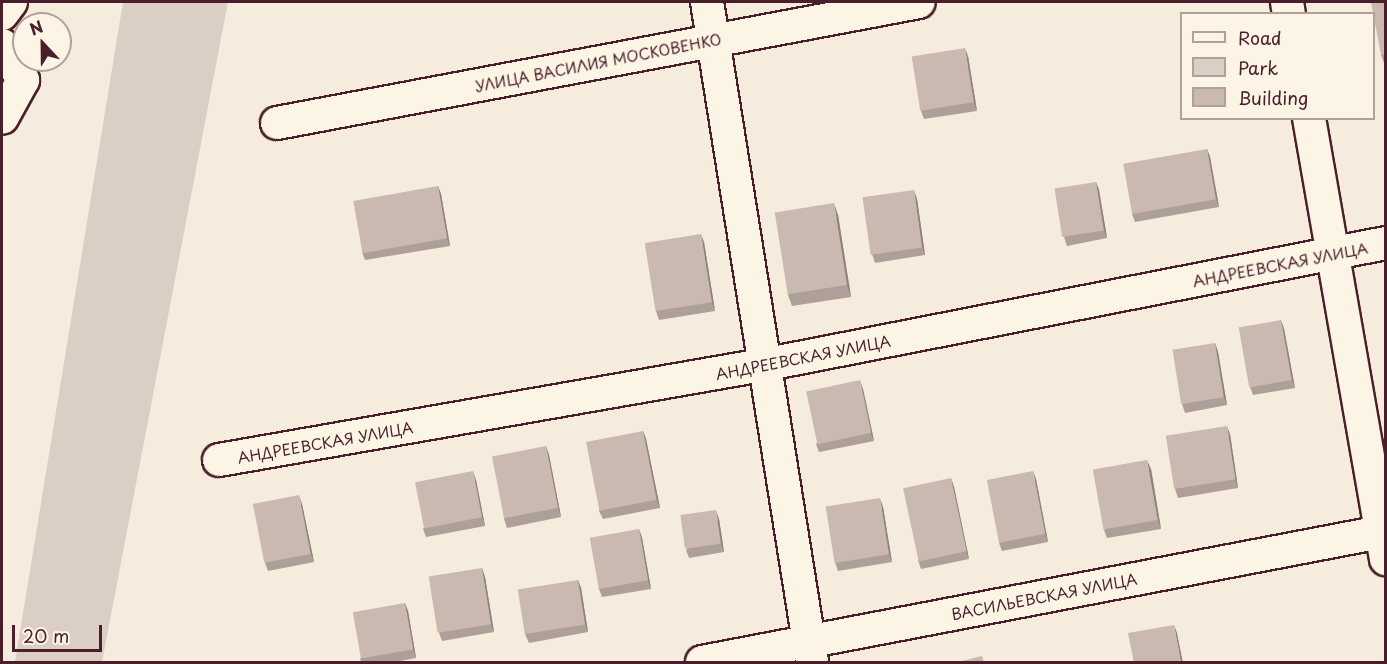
<!DOCTYPE html>
<html>
<head>
<meta charset="utf-8">
<style>
  body { margin:0 }
  #map { position:relative; width:1387px; height:664px; overflow:hidden; background:#f5ecde; font-family:"Playpen Sans",sans-serif }
  div>[style] { position:absolute }
  .green>* { inset:0; background:#dbcec4 }
  .roads { filter:drop-shadow(2px 0 #4a1f2b) drop-shadow(-2px 0 #4a1f2b) drop-shadow(0 2px #4a1f2b) drop-shadow(0 -2px #4a1f2b) }
  .minor>* { height:32px; margin:-16px; padding:0 16px; transform-origin:16px; border-radius:16px; background:#fcf5e5 }
  .wall>* { inset:0; background:#ae9f98 }
  .shaded-wall>* { inset:0; background:#8d827c }
  .building>* { inset:0; background:#cab9b1; transform-origin:0 0 }
  span { translate:-50% -50%; white-space:nowrap; text-align:center; line-height:1.15; -webkit-text-stroke:6px #fcf5e5; paint-order:stroke }
  .street-label { font-size:15px; color:#4a1f2b }
  .frame { position:absolute; inset:0; border:3px solid #4a1f2b; pointer-events:none }
  .legend { position:absolute; left:1180px; top:12px; width:195px; height:108px; box-sizing:border-box; background:#fcf5e5; border:2px solid #b59f9b; margin:0; padding:8px 10px; list-style:none; font-size:18px; color:#4a1f2b }
  .legend li { display:flex; align-items:center; gap:12px; height:30px }
  .legend b { width:30px; border:2px solid #b59f9b }
  .north { position:absolute; left:12px; top:12px; width:60px; height:60px; box-sizing:border-box; background:#fcf5e5; border:2px solid #b59f9b; border-radius:50%; rotate:338deg; font-size:16px; font-weight:700; line-height:24px; text-align:center; color:#4a1f2b }
  .north::after { content:''; display:block; margin:auto; width:21px; height:27px; background:#4a1f2b; clip-path:polygon(50% 0,100% 100%,50% 72%,0 100%) }
  .scale { position:absolute; left:12px; top:625px; width:90px; height:27px; box-sizing:border-box; border:3px solid #4a1f2b; border-top:0; padding-left:8px; font-size:18px; line-height:21px; white-space:nowrap; color:#4a1f2b; -webkit-text-stroke:4px #fcf5e5; paint-order:stroke }
</style>
</head>
<body>
<div id="map">
  <div class="green">
    <div style="clip-path:polygon(123px 2px,228px 2px,102px 662px,15px 662px)"></div>
  </div>
  <div class="roads">
    <div class="minor">
      <div style="left:707px;top:2px;width:667px;rotate:80.95deg"></div>
      <div style="left:1287px;top:2px;width:12px;rotate:81deg"></div>
      <div style="left:2px;top:14px;width:15px;rotate:-53deg"></div>
      <div style="left:2px;top:45px;width:41px;rotate:59deg"></div>
      <div style="left:23px;top:80px;width:43px;rotate:118.9deg"></div>
      <div style="left:1309px;top:118px;width:448px;rotate:80.1deg"></div>
      <div style="left:277px;top:123px;width:653px;rotate:-10.67deg"></div>
      <div style="left:219px;top:460px;width:557px;rotate:-9.92deg"></div>
      <div style="left:768px;top:364px;width:630px;rotate:-11.08deg"></div>
      <div style="left:702px;top:662px;width:696px;rotate:-10.84deg"></div>
    </div>
  </div>
  <div class="wall">
    <div style="clip-path:polygon(1386px 2px,1386px 63px,1384px 63px,1381px 55px)"></div>
    <div style="clip-path:polygon(968px 56px,977px 111px,924px 119px,921px 111px)"></div>
    <div style="clip-path:polygon(1207px 149px,1210px 157px,1219px 207px,1135px 222px,1132px 214px)"></div>
    <div style="clip-path:polygon(1096px 182px,1099px 190px,1107px 238px,1067px 246px,1064px 237px)"></div>
    <div style="clip-path:polygon(438px 186px,441px 194px,450px 246px,365px 260px,362px 252px)"></div>
    <div style="clip-path:polygon(917px 199px,925px 255px,875px 263px,872px 254px)"></div>
    <div style="clip-path:polygon(838px 215px,851px 297px,792px 306px,788px 295px)"></div>
    <div style="clip-path:polygon(704px 242px,715px 311px,659px 320px,656px 311px)"></div>
    <div style="clip-path:polygon(1281px 320px,1284px 329px,1295px 388px,1253px 395px,1250px 387px)"></div>
    <div style="clip-path:polygon(1215px 343px,1218px 352px,1227px 405px,1185px 413px,1182px 404px)"></div>
    <div style="clip-path:polygon(863px 389px,874px 441px,819px 452px,816px 444px)"></div>
    <div style="clip-path:polygon(643px 431px,646px 439px,660px 508px,603px 519px,599px 511px)"></div>
    <div style="clip-path:polygon(1230px 434px,1238px 488px,1178px 498px,1175px 489px)"></div>
    <div style="clip-path:polygon(546px 446px,549px 455px,561px 517px,507px 528px,504px 519px)"></div>
    <div style="clip-path:polygon(1151px 469px,1161px 529px,1107px 538px,1104px 530px)"></div>
    <div style="clip-path:polygon(951px 478px,954px 487px,969px 559px,921px 569px,918px 560px)"></div>
    <div style="clip-path:polygon(1036px 479px,1048px 542px,1002px 551px,999px 543px)"></div>
    <div style="clip-path:polygon(476px 480px,485px 526px,426px 537px,423px 529px)"></div>
    <div style="clip-path:polygon(302px 504px,314px 562px,268px 571px,265px 563px)"></div>
    <div style="clip-path:polygon(883px 507px,892px 562px,838px 571px,835px 562px)"></div>
    <div style="clip-path:polygon(719px 519px,724px 552px,689px 558px,686px 550px)"></div>
    <div style="clip-path:polygon(639px 529px,642px 538px,651px 589px,602px 597px,599px 589px)"></div>
    <div style="clip-path:polygon(482px 568px,485px 577px,494px 632px,442px 641px,439px 633px)"></div>
    <div style="clip-path:polygon(578px 580px,581px 588px,588px 632px,529px 643px,525px 634px)"></div>
    <div style="clip-path:polygon(405px 603px,408px 611px,416px 658px,389px 663px,362px 663px,360px 659px)"></div>
  </div>
  <div class="shaded-wall">
    <div style="clip-path:polygon(965px 48px,968px 56px,977px 111px,974px 102px)"></div>
    <div style="clip-path:polygon(1207px 149px,1210px 157px,1219px 207px,1216px 199px)"></div>
    <div style="clip-path:polygon(1096px 182px,1099px 190px,1107px 238px,1104px 230px)"></div>
    <div style="clip-path:polygon(438px 186px,441px 194px,450px 246px,447px 238px)"></div>
    <div style="clip-path:polygon(914px 190px,917px 199px,925px 255px,922px 247px)"></div>
    <div style="clip-path:polygon(834px 203px,838px 215px,851px 297px,847px 285px)"></div>
    <div style="clip-path:polygon(701px 234px,704px 242px,715px 311px,712px 302px)"></div>
    <div style="clip-path:polygon(1281px 320px,1284px 329px,1295px 388px,1292px 380px)"></div>
    <div style="clip-path:polygon(1215px 343px,1218px 352px,1227px 405px,1224px 397px)"></div>
    <div style="clip-path:polygon(860px 380px,863px 389px,874px 441px,871px 433px)"></div>
    <div style="clip-path:polygon(1227px 426px,1230px 434px,1238px 488px,1235px 479px)"></div>
    <div style="clip-path:polygon(643px 431px,646px 439px,660px 508px,657px 500px)"></div>
    <div style="clip-path:polygon(546px 446px,549px 455px,561px 517px,558px 508px)"></div>
    <div style="clip-path:polygon(1147px 460px,1151px 469px,1161px 529px,1158px 520px)"></div>
    <div style="clip-path:polygon(473px 471px,476px 480px,485px 526px,482px 517px)"></div>
    <div style="clip-path:polygon(1033px 471px,1036px 479px,1048px 542px,1045px 534px)"></div>
    <div style="clip-path:polygon(951px 478px,954px 487px,969px 559px,966px 551px)"></div>
    <div style="clip-path:polygon(299px 495px,302px 504px,314px 562px,311px 554px)"></div>
    <div style="clip-path:polygon(880px 498px,883px 507px,892px 562px,889px 554px)"></div>
    <div style="clip-path:polygon(716px 510px,719px 519px,724px 552px,721px 544px)"></div>
    <div style="clip-path:polygon(639px 529px,642px 538px,651px 589px,648px 580px)"></div>
    <div style="clip-path:polygon(482px 568px,485px 577px,494px 632px,491px 624px)"></div>
    <div style="clip-path:polygon(578px 580px,581px 588px,588px 632px,585px 624px)"></div>
    <div style="clip-path:polygon(405px 603px,408px 611px,416px 658px,413px 649px)"></div>
    <div style="clip-path:polygon(1174px 625px,1177px 633px,1183px 663px,1181px 663px)"></div>
  </div>
  <div class="building">
    <div style="clip-path:polygon(1371px 2px,1386px 2px,1386px 54px,1381px 55px)"></div>
    <div style="left:965px;top:48px;width:55px;height:54px;rotate:81deg"></div>
    <div style="left:1207px;top:149px;width:51px;height:85px;rotate:80deg"></div>
    <div style="left:1096px;top:182px;width:49px;height:42px;rotate:81deg"></div>
    <div style="left:438px;top:186px;width:53px;height:86px;rotate:80deg"></div>
    <div style="left:914px;top:190px;width:58px;height:52px;rotate:82deg"></div>
    <div style="left:834px;top:203px;width:83px;height:60px;rotate:81deg"></div>
    <div style="left:701px;top:234px;width:69px;height:57px;rotate:81deg"></div>
    <div style="left:1281px;top:320px;width:61px;height:43px;rotate:80deg"></div>
    <div style="left:1215px;top:343px;width:55px;height:43px;rotate:81deg"></div>
    <div style="left:860px;top:380px;width:54px;height:55px;rotate:78deg"></div>
    <div style="left:1227px;top:426px;width:54px;height:62px;rotate:81deg"></div>
    <div style="left:643px;top:431px;width:70px;height:58px;rotate:79deg"></div>
    <div style="left:546px;top:446px;width:63px;height:55px;rotate:79deg"></div>
    <div style="left:1147px;top:460px;width:61px;height:55px;rotate:80deg"></div>
    <div style="left:473px;top:471px;width:47px;height:59px;rotate:79deg"></div>
    <div style="left:1033px;top:471px;width:64px;height:47px;rotate:79deg"></div>
    <div style="left:951px;top:478px;width:75px;height:49px;rotate:78deg"></div>
    <div style="left:299px;top:495px;width:60px;height:47px;rotate:79deg"></div>
    <div style="left:880px;top:498px;width:57px;height:55px;rotate:81deg"></div>
    <div style="left:716px;top:510px;width:34px;height:36px;rotate:82deg"></div>
    <div style="left:639px;top:529px;width:52px;height:50px;rotate:80deg"></div>
    <div style="left:482px;top:568px;width:57px;height:54px;rotate:81deg"></div>
    <div style="left:578px;top:580px;width:45px;height:61px;rotate:81deg"></div>
    <div style="left:405px;top:603px;width:47px;height:53px;rotate:80deg"></div>
    <div style="clip-path:polygon(1174px 625px,1181px 663px,1134px 663px,1128px 633px)"></div>
    <div style="clip-path:polygon(982px 656px,984px 663px,954px 663px)"></div>
  </div>
  <div class="street-label">
    <span style="left:598px;top:62px;rotate:-11deg">УЛИЦА ВАСИЛИЯ МОСКОВЕНКО</span>
    <span style="left:1280px;top:264px;rotate:-11deg">АНДРЕЕВСКАЯ УЛИЦА</span>
    <span style="left:803px;top:357px;rotate:-11deg">АНДРЕЕВСКАЯ УЛИЦА</span>
    <span style="left:325px;top:442px;rotate:-10deg">АНДРЕЕВСКАЯ УЛИЦА</span>
    <span style="left:1044px;top:596px;rotate:-11deg">ВАСИЛЬЕВСКАЯ УЛИЦА</span>
  </div>
  <div class="frame"></div>
  <ul class="legend">
  <li><b style="height:8px;background:#fcf5e5"></b>Road</li>
  <li><b style="height:16px;background:#dbcec4"></b>Park</li>
  <li><b style="height:16px;background:#cab9b1"></b>Building</li>
  </ul>
  <div class="north">N</div>
  <div class="scale">20 m</div>
</div>
</body>
</html>
